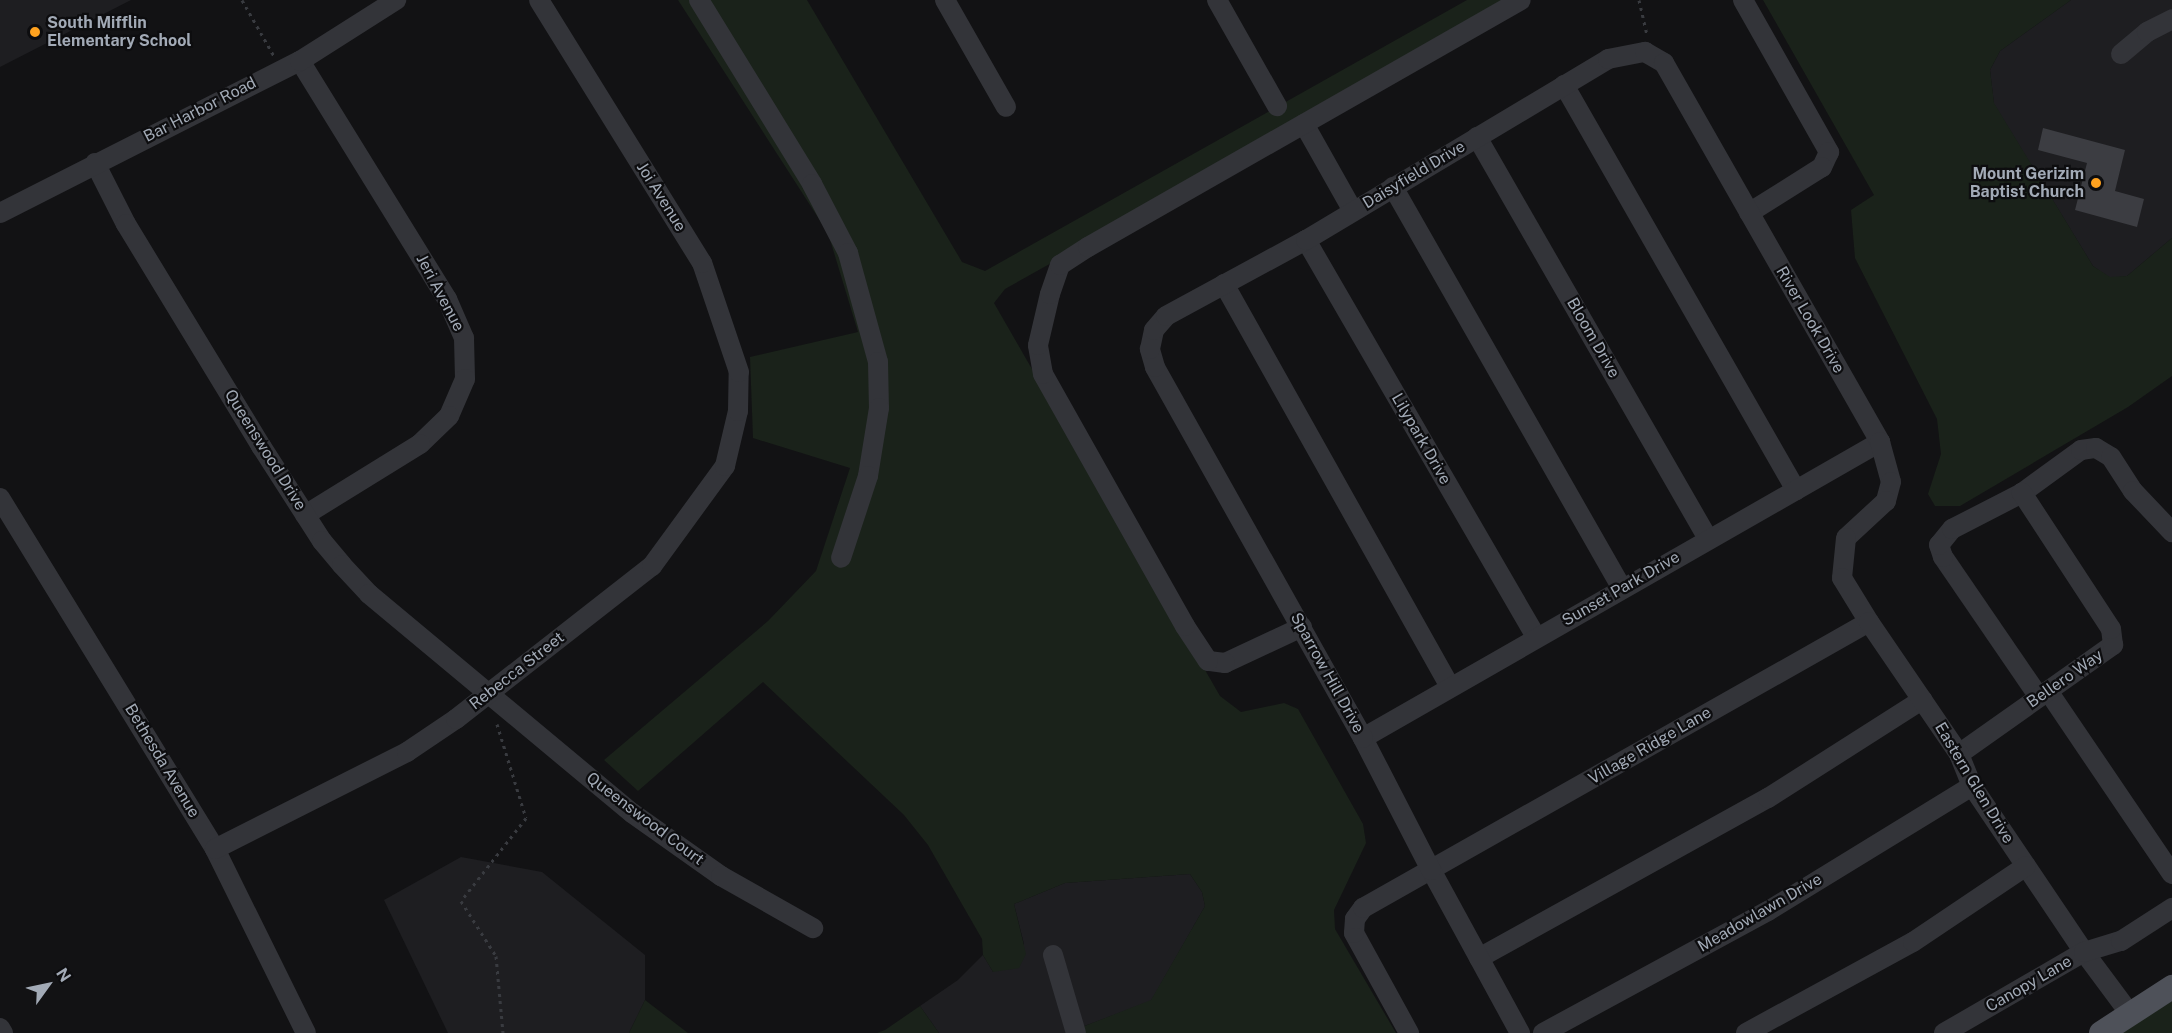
<!DOCTYPE html>
<html>
<head>
<meta charset="utf-8">
<style>
  body { margin:0 }
  #map { position:relative; width:2172px; height:1033px; overflow:hidden; background:#121214; font-family:"Public Sans",sans-serif }
  div>[style] { position:absolute }
  .built>* { inset:0; background:#1e1e21 }
  .green>* { inset:0; background:#1a221a }
  .building>* { inset:0; background:#3c3d42 }
  .path>* { height:3px; margin-top:-1.5px; transform-origin:0; background:repeating-linear-gradient(90deg,#393b40 0 3px,transparent 0 7.5px) }
  .minor>* { height:20px; margin:-10px; padding:0 10px; transform-origin:10px; border-radius:10px; background:#333439 }
  .major>* { height:24px; margin:-12px; padding:0 12px; transform-origin:12px; border-radius:12px; background:#4e5159 }
  .dots>* { width:16px; height:16px; translate:-50% -50%; box-sizing:border-box; border:3px solid #0d0d0f; border-radius:50% }
  span { translate:-50% -50%; white-space:nowrap; text-align:center; line-height:1.15; -webkit-text-stroke:4.5px #0d0d0f; paint-order:stroke }
  .poi-label { font-size:16px; color:#a2aab6; font-weight:700 }
  .left { translate:0 -50%; text-align:left }
  .right { translate:-100% -50%; text-align:right }
  .street-label { font-size:16px; color:#a2aab6 }
  .north { position:absolute; left:18px; top:955px; width:60px; height:60px; -webkit-text-stroke:4px #0d0d0f; paint-order:stroke; rotate:57deg; font-size:16px; font-weight:700; line-height:24px; text-align:center; color:#a2aab6 }
  .north::after { content:''; display:block; margin:auto; width:21px; height:27px; background:#a2aab6; clip-path:polygon(50% 0,100% 100%,50% 72%,0 100%) }
</style>
</head>
<body>
<div id="map">
  <div class="built">
    <div style="clip-path:polygon(0 0,131px 0,0 67px)"></div>
    <div style="clip-path:polygon(2071px 0,2172px 0,2172px 238px,2127px 276px,2110px 278px,2093px 266px,1994px 104px,1990px 70px,2000px 51px)"></div>
    <div style="clip-path:polygon(461px 857px,542px 872px,645px 955px,645px 1000px,629px 1033px,448px 1033px,384px 900px)"></div>
    <div style="clip-path:polygon(1190px 874px,1202px 892px,1205px 906px,1151px 1001px,1066px 1033px,939px 1033px,920px 1006px,958px 980px,983px 955px,993px 972px,1024px 944px,1014px 904px,1065px 883px)"></div>
  </div>
  <div class="green">
    <div style="clip-path:polygon(678px 0,807px 0,962px 262px,985px 271px,1467px 0,1521px 0,1005px 289px,994px 303px,1220px 696px,1241px 712px,1284px 703px,1298px 709px,1363px 824px,1366px 843px,1334px 910px,1335px 929px,1396px 1033px,1084px 1033px,1082px 1027px,1151px 1000px,1205px 906px,1202px 892px,1190px 874px,1065px 883px,1014px 904px,1026px 954px,1019px 968px,993px 972px,983px 955px,982px 939px,928px 845px,904px 815px,763px 682px,638px 791px,604px 760px,768px 621px,816px 571px,850px 468px,753px 438px,750px 357px,858px 332px,828px 233px)"></div>
    <div style="clip-path:polygon(1763px 0,2071px 0,2000px 51px,1990px 70px,1994px 103px,2093px 266px,2110px 277px,2127px 276px,2172px 238px,2172px 376px,2128px 407px,1960px 506px,1935px 506px,1928px 494px,1941px 454px,1937px 419px,1855px 258px,1851px 210px,1874px 195px)"></div>
    <div style="clip-path:polygon(645px 1000px,688px 1033px,629px 1033px)"></div>
    <div style="clip-path:polygon(2172px 1001px,2172px 1033px,2121px 1033px)"></div>
    <div style="clip-path:polygon(920px 1006px,939px 1033px,877px 1033px,885px 1030px)"></div>
  </div>
  <div class="building">
    <div style="clip-path:polygon(2043px 128px,2125px 150px,2115px 191px,2144px 199px,2137px 227px,2075px 210px,2087px 163px,2038px 150px)"></div>
  </div>
  <div class="path">
    <div style="left:242px;top:0;width:64px;rotate:60.3deg"></div>
    <div style="left:1639px;top:0;width:36px;rotate:77deg"></div>
    <div style="left:497px;top:724px;width:98px;rotate:72.9deg"></div>
    <div style="left:526px;top:818px;width:105px;rotate:128.1deg"></div>
    <div style="left:461px;top:901px;width:65px;rotate:57.5deg"></div>
    <div style="left:496px;top:956px;width:77px;rotate:84.8deg"></div>
  </div>
  <div class="minor">
    <div style="left:699px;top:0;width:216px;rotate:58.4deg"></div>
    <div style="left:812px;top:184px;width:78px;rotate:62.4deg"></div>
    <div style="left:848px;top:253px;width:113px;rotate:74.6deg"></div>
    <div style="left:878px;top:362px;width:46px;rotate:88.8deg"></div>
    <div style="left:879px;top:408px;width:69px;rotate:99.2deg"></div>
    <div style="left:868px;top:476px;width:86px;rotate:108.2deg"></div>
    <div style="left:945px;top:0;width:123px;rotate:60.3deg"></div>
    <div style="left:1217px;top:0;width:122px;rotate:60.5deg"></div>
    <div style="left:1743px;top:0;width:175px;rotate:60.5deg"></div>
    <div style="left:1829px;top:152px;width:17px;rotate:115deg"></div>
    <div style="left:1822px;top:167px;width:86px;rotate:147.8deg"></div>
    <div style="left:2121px;top:54px;width:34px;rotate:-40deg"></div>
    <div style="left:2147px;top:32px;width:28px;rotate:-27deg"></div>
    <div style="left:300px;top:61px;width:280px;rotate:58.3deg"></div>
    <div style="left:447px;top:299px;width:43px;rotate:66.4deg"></div>
    <div style="left:464px;top:338px;width:41px;rotate:88.6deg"></div>
    <div style="left:465px;top:379px;width:40px;rotate:113.4deg"></div>
    <div style="left:449px;top:416px;width:40px;rotate:136deg"></div>
    <div style="left:420px;top:444px;width:135px;rotate:148.3deg"></div>
    <div style="left:1564px;top:85px;width:467px;rotate:60.2deg"></div>
    <div style="left:1304px;top:124px;width:100px;rotate:60.6deg"></div>
    <div style="left:1477px;top:137px;width:464px;rotate:60.1deg"></div>
    <div style="left:95px;top:163px;width:68px;rotate:63.1deg"></div>
    <div style="left:126px;top:224px;width:260px;rotate:58.7deg"></div>
    <div style="left:261px;top:446px;width:113px;rotate:57.3deg"></div>
    <div style="left:322px;top:541px;width:31px;rotate:50deg"></div>
    <div style="left:342px;top:565px;width:40px;rotate:47deg"></div>
    <div style="left:369px;top:594px;width:342px;rotate:39.8deg"></div>
    <div style="left:632px;top:813px;width:109px;rotate:35.3deg"></div>
    <div style="left:721px;top:876px;width:106px;rotate:29.5deg"></div>
    <div style="left:1393px;top:187px;width:462px;rotate:60.3deg"></div>
    <div style="left:0;top:213px;width:336px;rotate:-26.9deg"></div>
    <div style="left:300px;top:61px;width:114px;rotate:-32.4deg"></div>
    <div style="left:1306px;top:240px;width:459px;rotate:59.9deg"></div>
    <div style="left:1224px;top:284px;width:462px;rotate:60.7deg"></div>
    <div style="left:0;top:498px;width:412px;rotate:58.5deg"></div>
    <div style="left:215px;top:849px;width:205px;rotate:63.7deg"></div>
    <div style="left:1302px;top:627px;width:85px;rotate:154.9deg"></div>
    <div style="left:1225px;top:663px;width:17px;rotate:-173deg"></div>
    <div style="left:1208px;top:661px;width:42px;rotate:-123.3deg"></div>
    <div style="left:1185px;top:626px;width:289px;rotate:-119.4deg"></div>
    <div style="left:1043px;top:374px;width:29px;rotate:-100deg"></div>
    <div style="left:1038px;top:345px;width:52px;rotate:-76.8deg"></div>
    <div style="left:1050px;top:294px;width:31px;rotate:-71deg"></div>
    <div style="left:1060px;top:265px;width:33px;rotate:-33deg"></div>
    <div style="left:1088px;top:247px;width:498px;rotate:-29.7deg"></div>
    <div style="left:2048px;top:691px;width:221px;rotate:55.9deg"></div>
    <div style="left:2039px;top:697px;width:170px;rotate:-124.4deg"></div>
    <div style="left:1943px;top:557px;width:13px;rotate:-108deg"></div>
    <div style="left:1939px;top:545px;width:21px;rotate:-51deg"></div>
    <div style="left:1952px;top:529px;width:79px;rotate:-27.2deg"></div>
    <div style="left:2022px;top:493px;width:73px;rotate:-36.1deg"></div>
    <div style="left:2081px;top:450px;width:15px;rotate:-8deg"></div>
    <div style="left:2096px;top:448px;width:17px;rotate:31deg"></div>
    <div style="left:2111px;top:457px;width:40px;rotate:57.1deg"></div>
    <div style="left:2133px;top:491px;width:57px;rotate:46.4deg"></div>
    <div style="left:1363px;top:738px;width:596px;rotate:-29.79deg"></div>
    <div style="left:1959px;top:754px;width:189px;rotate:-35.3deg"></div>
    <div style="left:2113px;top:645px;width:16px;rotate:-97deg"></div>
    <div style="left:2111px;top:629px;width:163px;rotate:-123.2deg"></div>
    <div style="left:215px;top:849px;width:215px;rotate:-26.8deg"></div>
    <div style="left:407px;top:752px;width:59px;rotate:-34deg"></div>
    <div style="left:456px;top:719px;width:249px;rotate:-38deg"></div>
    <div style="left:652px;top:566px;width:124px;rotate:-53.9deg"></div>
    <div style="left:725px;top:466px;width:57px;rotate:-76.7deg"></div>
    <div style="left:738px;top:411px;width:39px;rotate:-89deg"></div>
    <div style="left:739px;top:372px;width:115px;rotate:-108.7deg"></div>
    <div style="left:702px;top:263px;width:309px;rotate:-121.8deg"></div>
    <div style="left:1053px;top:955px;width:81px;rotate:73.6deg"></div>
    <div style="left:1479px;top:958px;width:330px;rotate:-29deg"></div>
    <div style="left:1768px;top:798px;width:183px;rotate:-32.5deg"></div>
    <div style="left:0;top:1028px;width:6px;rotate:59deg"></div>
    <div style="left:1409px;top:1033px;width:114px;rotate:-118.8deg"></div>
    <div style="left:1354px;top:933px;width:14px;rotate:-86deg"></div>
    <div style="left:1355px;top:919px;width:14px;rotate:-54deg"></div>
    <div style="left:1363px;top:908px;width:581px;rotate:-29.48deg"></div>
    <div style="left:1520px;top:1033px;width:186px;rotate:-118.6deg"></div>
    <div style="left:1431px;top:870px;width:148px;rotate:-117.3deg"></div>
    <div style="left:1363px;top:738px;width:425px;rotate:-119.3deg"></div>
    <div style="left:1155px;top:367px;width:19px;rotate:-106deg"></div>
    <div style="left:1150px;top:349px;width:19px;rotate:-78deg"></div>
    <div style="left:1154px;top:330px;width:18px;rotate:-49deg"></div>
    <div style="left:1166px;top:316px;width:159px;rotate:-28.5deg"></div>
    <div style="left:1306px;top:240px;width:352px;rotate:-30.9deg"></div>
    <div style="left:1608px;top:59px;width:38px;rotate:-11deg"></div>
    <div style="left:1645px;top:52px;width:22px;rotate:30deg"></div>
    <div style="left:1664px;top:63px;width:436px;rotate:60.3deg"></div>
    <div style="left:1880px;top:442px;width:41px;rotate:74.6deg"></div>
    <div style="left:1891px;top:482px;width:20px;rotate:105deg"></div>
    <div style="left:1886px;top:501px;width:54px;rotate:137.2deg"></div>
    <div style="left:1846px;top:538px;width:40px;rotate:95.7deg"></div>
    <div style="left:1842px;top:578px;width:52px;rotate:58.5deg"></div>
    <div style="left:1869px;top:622px;width:160px;rotate:55.7deg"></div>
    <div style="left:1959px;top:754px;width:35px;rotate:68deg"></div>
    <div style="left:1972px;top:786px;width:200px;rotate:56deg"></div>
    <div style="left:2084px;top:952px;width:77px;rotate:53.4deg"></div>
    <div style="left:1543px;top:1033px;width:256px;rotate:-28.5deg"></div>
    <div style="left:1768px;top:911px;width:239px;rotate:-31.5deg"></div>
    <div style="left:1746px;top:1033px;width:190px;rotate:-28.6deg"></div>
    <div style="left:1913px;top:942px;width:136px;rotate:-33.9deg"></div>
    <div style="left:1944px;top:1033px;width:162px;rotate:-30.1deg"></div>
    <div style="left:2084px;top:952px;width:39px;rotate:-17deg"></div>
    <div style="left:2121px;top:941px;width:61px;rotate:-32.9deg"></div>
  </div>
  <div class="major">
    <div style="left:2101px;top:1033px;width:85px;rotate:-32.9deg"></div>
  </div>
  <div class="dots">
    <div style="left:35px;top:32px;background:#ffa21f"></div>
    <div style="left:2096px;top:183px;background:#ffa21f"></div>
  </div>
  <div class="poi-label">
    <span class="left" style="left:47px;top:32px">South Mifflin<br>Elementary School</span>
    <span class="right" style="left:2084px;top:183px">Mount Gerizim<br>Baptist Church</span>
  </div>
  <div class="street-label">
    <span style="left:200px;top:110px;rotate:-27deg">Bar Harbor Road</span>
    <span style="left:1414px;top:175px;rotate:-31deg">Daisyfield Drive</span>
    <span style="left:661px;top:197px;rotate:58deg">Joi Avenue</span>
    <span style="left:440px;top:293px;rotate:62deg">Jeri Avenue</span>
    <span style="left:1810px;top:320px;rotate:60deg">River Look Drive</span>
    <span style="left:1593px;top:338px;rotate:60deg">Bloom Drive</span>
    <span style="left:1421px;top:439px;rotate:60deg">Lilypark Drive</span>
    <span style="left:265px;top:450px;rotate:58deg">Queenswood Drive</span>
    <span style="left:1621px;top:589px;rotate:-30deg">Sunset Park Drive</span>
    <span style="left:517px;top:671px;rotate:-38deg">Rebecca Street</span>
    <span style="left:1327px;top:673px;rotate:61deg">Sparrow Hill Drive</span>
    <span style="left:2065px;top:679px;rotate:-35deg">Bellero Way</span>
    <span style="left:1650px;top:746px;rotate:-30deg">Village Ridge Lane</span>
    <span style="left:162px;top:761px;rotate:59deg">Bethesda Avenue</span>
    <span style="left:1974px;top:783px;rotate:59deg">Eastern Glen Drive</span>
    <span style="left:645px;top:819px;rotate:37deg">Queenswood Court</span>
    <span style="left:1760px;top:913px;rotate:-30deg">Meadowlawn Drive</span>
    <span style="left:2029px;top:984px;rotate:-30deg">Canopy Lane</span>
  </div>
  <div class="north">N</div>
</div>
</body>
</html>
